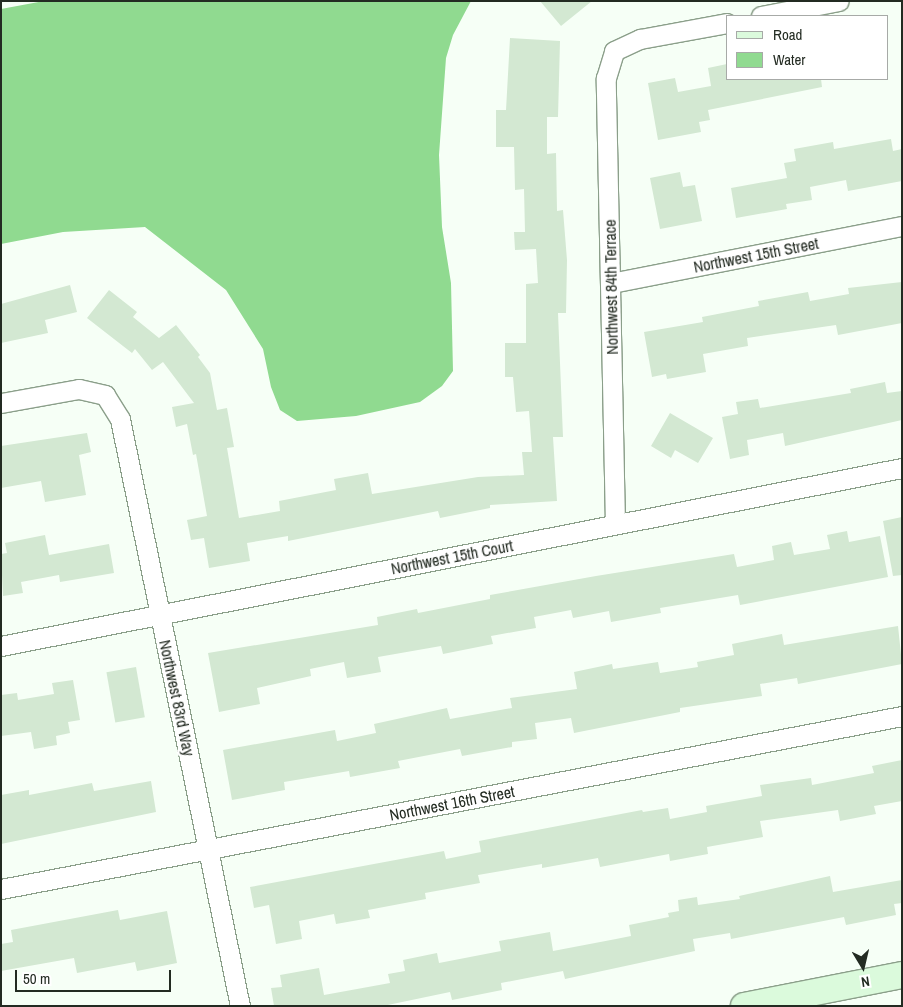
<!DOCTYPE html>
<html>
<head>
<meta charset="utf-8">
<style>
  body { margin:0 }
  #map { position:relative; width:903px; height:1007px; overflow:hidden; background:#f6fff6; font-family:"Archivo Narrow",sans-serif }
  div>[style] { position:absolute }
  .water>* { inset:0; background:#90da90 }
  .building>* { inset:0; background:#d3e8d2; transform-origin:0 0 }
  .roads { filter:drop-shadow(1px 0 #8b9f8a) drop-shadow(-1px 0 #8b9f8a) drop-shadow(0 1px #8b9f8a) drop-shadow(0 -1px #8b9f8a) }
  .street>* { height:19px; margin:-9.5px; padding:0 9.5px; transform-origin:9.5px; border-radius:9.5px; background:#fff }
  .secondary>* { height:26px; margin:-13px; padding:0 13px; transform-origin:13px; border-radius:13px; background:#dbfadc }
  span { translate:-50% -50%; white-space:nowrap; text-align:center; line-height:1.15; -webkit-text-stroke:5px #fff; paint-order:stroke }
  .street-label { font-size:16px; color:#232b22 }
  .frame { position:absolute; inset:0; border:2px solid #232b22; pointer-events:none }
  .legend { position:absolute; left:726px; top:15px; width:162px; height:65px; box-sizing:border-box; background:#fff; border:1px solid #a7aaa7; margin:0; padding:6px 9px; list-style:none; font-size:15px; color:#232b22 }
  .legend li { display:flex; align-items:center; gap:10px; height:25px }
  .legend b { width:25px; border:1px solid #a7aaa7 }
  .north { position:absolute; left:838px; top:942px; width:50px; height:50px; -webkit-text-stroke:4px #fff; paint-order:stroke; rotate:171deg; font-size:14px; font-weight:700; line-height:20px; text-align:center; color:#232b22 }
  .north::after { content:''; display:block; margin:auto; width:18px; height:22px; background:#232b22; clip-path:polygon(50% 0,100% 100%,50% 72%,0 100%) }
  .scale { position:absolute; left:15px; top:970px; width:156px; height:22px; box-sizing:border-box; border:2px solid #232b22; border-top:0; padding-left:6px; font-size:15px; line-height:18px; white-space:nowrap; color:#232b22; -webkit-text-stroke:4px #fff; paint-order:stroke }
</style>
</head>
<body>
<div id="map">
  <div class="water">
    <div style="clip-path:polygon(44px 1px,471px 1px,453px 35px,446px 58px,439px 155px,442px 227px,451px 283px,453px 371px,442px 386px,420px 402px,356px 416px,297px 421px,280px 410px,271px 387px,263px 349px,226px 290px,145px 227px,63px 232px,1px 244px,1px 9px)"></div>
  </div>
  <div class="building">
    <div style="clip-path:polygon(540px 1px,592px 1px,561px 26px)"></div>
    <div style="clip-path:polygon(510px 38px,560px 41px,558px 117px,547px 117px,547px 154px,556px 153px,557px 211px,563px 210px,567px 260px,566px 313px,558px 313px,563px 437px,553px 437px,557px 501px,490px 505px,490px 508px,440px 518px,438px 511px,288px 541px,288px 536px,247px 543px,250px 561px,209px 568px,204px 538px,191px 540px,187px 520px,207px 516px,196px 454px,193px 455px,187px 424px,176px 427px,172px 407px,194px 403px,163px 362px,152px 370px,135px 349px,132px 353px,87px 318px,109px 290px,137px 312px,133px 317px,159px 338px,176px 325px,200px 355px,198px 357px,210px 373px,217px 410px,227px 408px,234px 447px,227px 448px,239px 518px,280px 511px,279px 501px,336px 490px,334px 479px,368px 473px,372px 494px,478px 477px,524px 475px,522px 452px,532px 452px,529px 411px,516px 412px,513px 377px,505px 377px,505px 343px,526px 343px,526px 284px,538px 283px,536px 249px,515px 250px,514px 232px,525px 232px,524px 189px,515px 190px,514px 147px,496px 147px,496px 110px,506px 110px)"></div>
    <div style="clip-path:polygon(727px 64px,727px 79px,821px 79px,822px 87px,708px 110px,710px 120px,699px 122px,701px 132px,658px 140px,648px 83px,675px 78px,678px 92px,711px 86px,708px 68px)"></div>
    <div style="clip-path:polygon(891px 139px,893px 151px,902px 149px,902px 181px,848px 191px,846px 180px,810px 187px,812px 200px,786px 204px,787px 209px,736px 218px,731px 188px,787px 178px,784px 163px,796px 161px,794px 149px,833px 142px,834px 149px)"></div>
    <div style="clip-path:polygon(680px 172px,683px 187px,695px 185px,702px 221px,660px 229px,650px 178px)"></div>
    <div style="clip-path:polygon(902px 282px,902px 323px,838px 335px,836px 325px,747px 338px,748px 346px,703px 354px,706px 372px,667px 379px,666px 374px,652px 377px,644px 332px,703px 322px,702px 317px,759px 306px,758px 301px,808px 292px,810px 301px,849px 294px,848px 288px)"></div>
    <div style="clip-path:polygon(70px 285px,77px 312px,45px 320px,48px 333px,1px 343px,1px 304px)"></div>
    <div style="clip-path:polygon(885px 382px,887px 393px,902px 391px,902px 420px,785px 446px,783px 433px,747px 440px,749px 455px,730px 459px,722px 417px,738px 414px,736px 402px,758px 399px,760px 408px,851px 393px,850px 389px)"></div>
    <div style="clip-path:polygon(670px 413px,713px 438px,698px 463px,675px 450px,671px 458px,651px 446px)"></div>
    <div style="clip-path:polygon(87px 433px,91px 452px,79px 455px,86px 495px,45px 502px,41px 481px,1px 488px,1px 446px)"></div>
    <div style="clip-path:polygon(902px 517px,902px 575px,893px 576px,883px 521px)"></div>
    <div style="clip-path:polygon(847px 531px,849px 542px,880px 536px,888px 577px,740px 605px,738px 595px,660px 608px,661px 613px,611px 622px,609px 611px,573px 618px,571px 610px,534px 617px,536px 628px,491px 636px,493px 644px,443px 654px,441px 646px,378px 657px,381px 672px,347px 678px,344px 662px,310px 669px,311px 676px,257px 688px,260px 704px,219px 712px,208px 653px,378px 625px,377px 617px,417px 609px,418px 613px,490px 599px,490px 595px,596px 576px,734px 554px,737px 567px,774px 560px,772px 546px,791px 542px,794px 555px,830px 549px,827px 535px)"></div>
    <div style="clip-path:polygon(45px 535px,49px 555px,109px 544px,114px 573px,60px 582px,59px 575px,21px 582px,23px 593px,3px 596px,1px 554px,7px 553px,5px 543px)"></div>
    <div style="clip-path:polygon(898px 626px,902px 664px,798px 684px,797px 678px,760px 684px,762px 696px,680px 708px,680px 712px,574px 733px,571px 718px,535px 723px,537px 739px,512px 742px,512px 747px,462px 756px,460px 749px,398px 761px,400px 768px,350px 777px,349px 771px,284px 782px,285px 790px,232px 800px,223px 750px,335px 730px,337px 741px,376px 733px,374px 724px,447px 708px,450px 719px,512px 708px,510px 698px,577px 689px,574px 672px,612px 664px,613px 669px,658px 662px,660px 673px,698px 667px,697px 662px,734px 655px,732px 644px,782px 634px,784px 645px)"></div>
    <div style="left:136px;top:667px;width:51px;height:30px;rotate:80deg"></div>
    <div style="clip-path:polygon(73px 680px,80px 720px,68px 722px,70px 733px,56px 736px,57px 745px,34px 749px,31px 732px,1px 736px,1px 695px,17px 693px,18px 700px,54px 694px,52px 683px)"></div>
    <div style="clip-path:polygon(902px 760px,902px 801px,874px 806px,876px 814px,840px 821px,838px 810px,760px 821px,763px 837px,707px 847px,708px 854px,670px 861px,669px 854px,600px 867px,598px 858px,542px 868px,542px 864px,478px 875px,480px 883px,425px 893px,426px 899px,368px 910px,370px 918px,336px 924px,334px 914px,299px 921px,302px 939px,276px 944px,269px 905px,254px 908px,250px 887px,444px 851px,446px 859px,481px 852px,479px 841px,642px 810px,643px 812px,668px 808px,670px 819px,707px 812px,706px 806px,762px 796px,760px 785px,811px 778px,812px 785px,874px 773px,872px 766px)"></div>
    <div style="clip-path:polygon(151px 781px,156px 812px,1px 844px,1px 795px,29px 790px,29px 795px,92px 783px,94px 791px)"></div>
    <div style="clip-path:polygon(830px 876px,833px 892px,902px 880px,902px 903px,894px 904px,896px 915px,846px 925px,844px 917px,731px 939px,730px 933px,693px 939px,695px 951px,565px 979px,563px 971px,501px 983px,502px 990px,452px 1000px,450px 992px,383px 1006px,274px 1006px,271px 988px,282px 987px,280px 975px,319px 968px,324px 995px,390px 983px,388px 974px,405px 971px,403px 960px,437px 953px,439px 963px,501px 951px,499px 941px,550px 932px,553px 951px,616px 939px,631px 936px,629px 925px,669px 917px,668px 913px,679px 911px,678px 900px,697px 897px,698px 905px,740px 899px,739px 896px)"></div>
    <div style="clip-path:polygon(118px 910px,120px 920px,167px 911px,177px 963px,137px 971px,135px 962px,77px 973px,74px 958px,1px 971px,1px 944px,13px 942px,11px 930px)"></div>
  </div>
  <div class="roads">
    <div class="street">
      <div style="left:761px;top:16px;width:79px;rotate:-10.9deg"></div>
      <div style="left:611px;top:283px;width:297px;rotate:-11.1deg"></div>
      <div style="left:1px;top:403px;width:79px;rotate:-10.2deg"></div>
      <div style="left:79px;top:389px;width:27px;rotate:13deg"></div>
      <div style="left:105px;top:395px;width:28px;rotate:58deg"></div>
      <div style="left:120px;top:419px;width:599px;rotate:78.45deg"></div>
      <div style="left:615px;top:524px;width:446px;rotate:-91.2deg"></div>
      <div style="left:606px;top:78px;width:28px;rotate:-73deg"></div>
      <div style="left:614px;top:51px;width:29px;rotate:-25deg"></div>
      <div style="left:640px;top:39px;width:88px;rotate:-10.4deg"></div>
      <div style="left:1px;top:646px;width:918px;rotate:-11.18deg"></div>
      <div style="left:1px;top:889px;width:917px;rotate:-10.87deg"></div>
    </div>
    <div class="secondary">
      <div style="left:744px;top:1006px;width:161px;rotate:-11.1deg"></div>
    </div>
  </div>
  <div class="street-label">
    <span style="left:756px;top:255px;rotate:-11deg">Northwest 15th Street</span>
    <span style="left:611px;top:287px;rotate:-91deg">Northwest 84th Terrace</span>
    <span style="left:452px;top:557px;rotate:-11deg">Northwest 15th Court</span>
    <span style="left:177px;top:698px;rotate:78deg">Northwest 83rd Way</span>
    <span style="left:452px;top:803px;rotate:-11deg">Northwest 16th Street</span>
  </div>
  <div class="frame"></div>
  <ul class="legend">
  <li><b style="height:6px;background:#dbfadc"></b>Road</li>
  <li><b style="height:14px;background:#90da90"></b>Water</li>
  </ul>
  <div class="north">N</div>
  <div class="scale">50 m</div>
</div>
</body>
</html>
